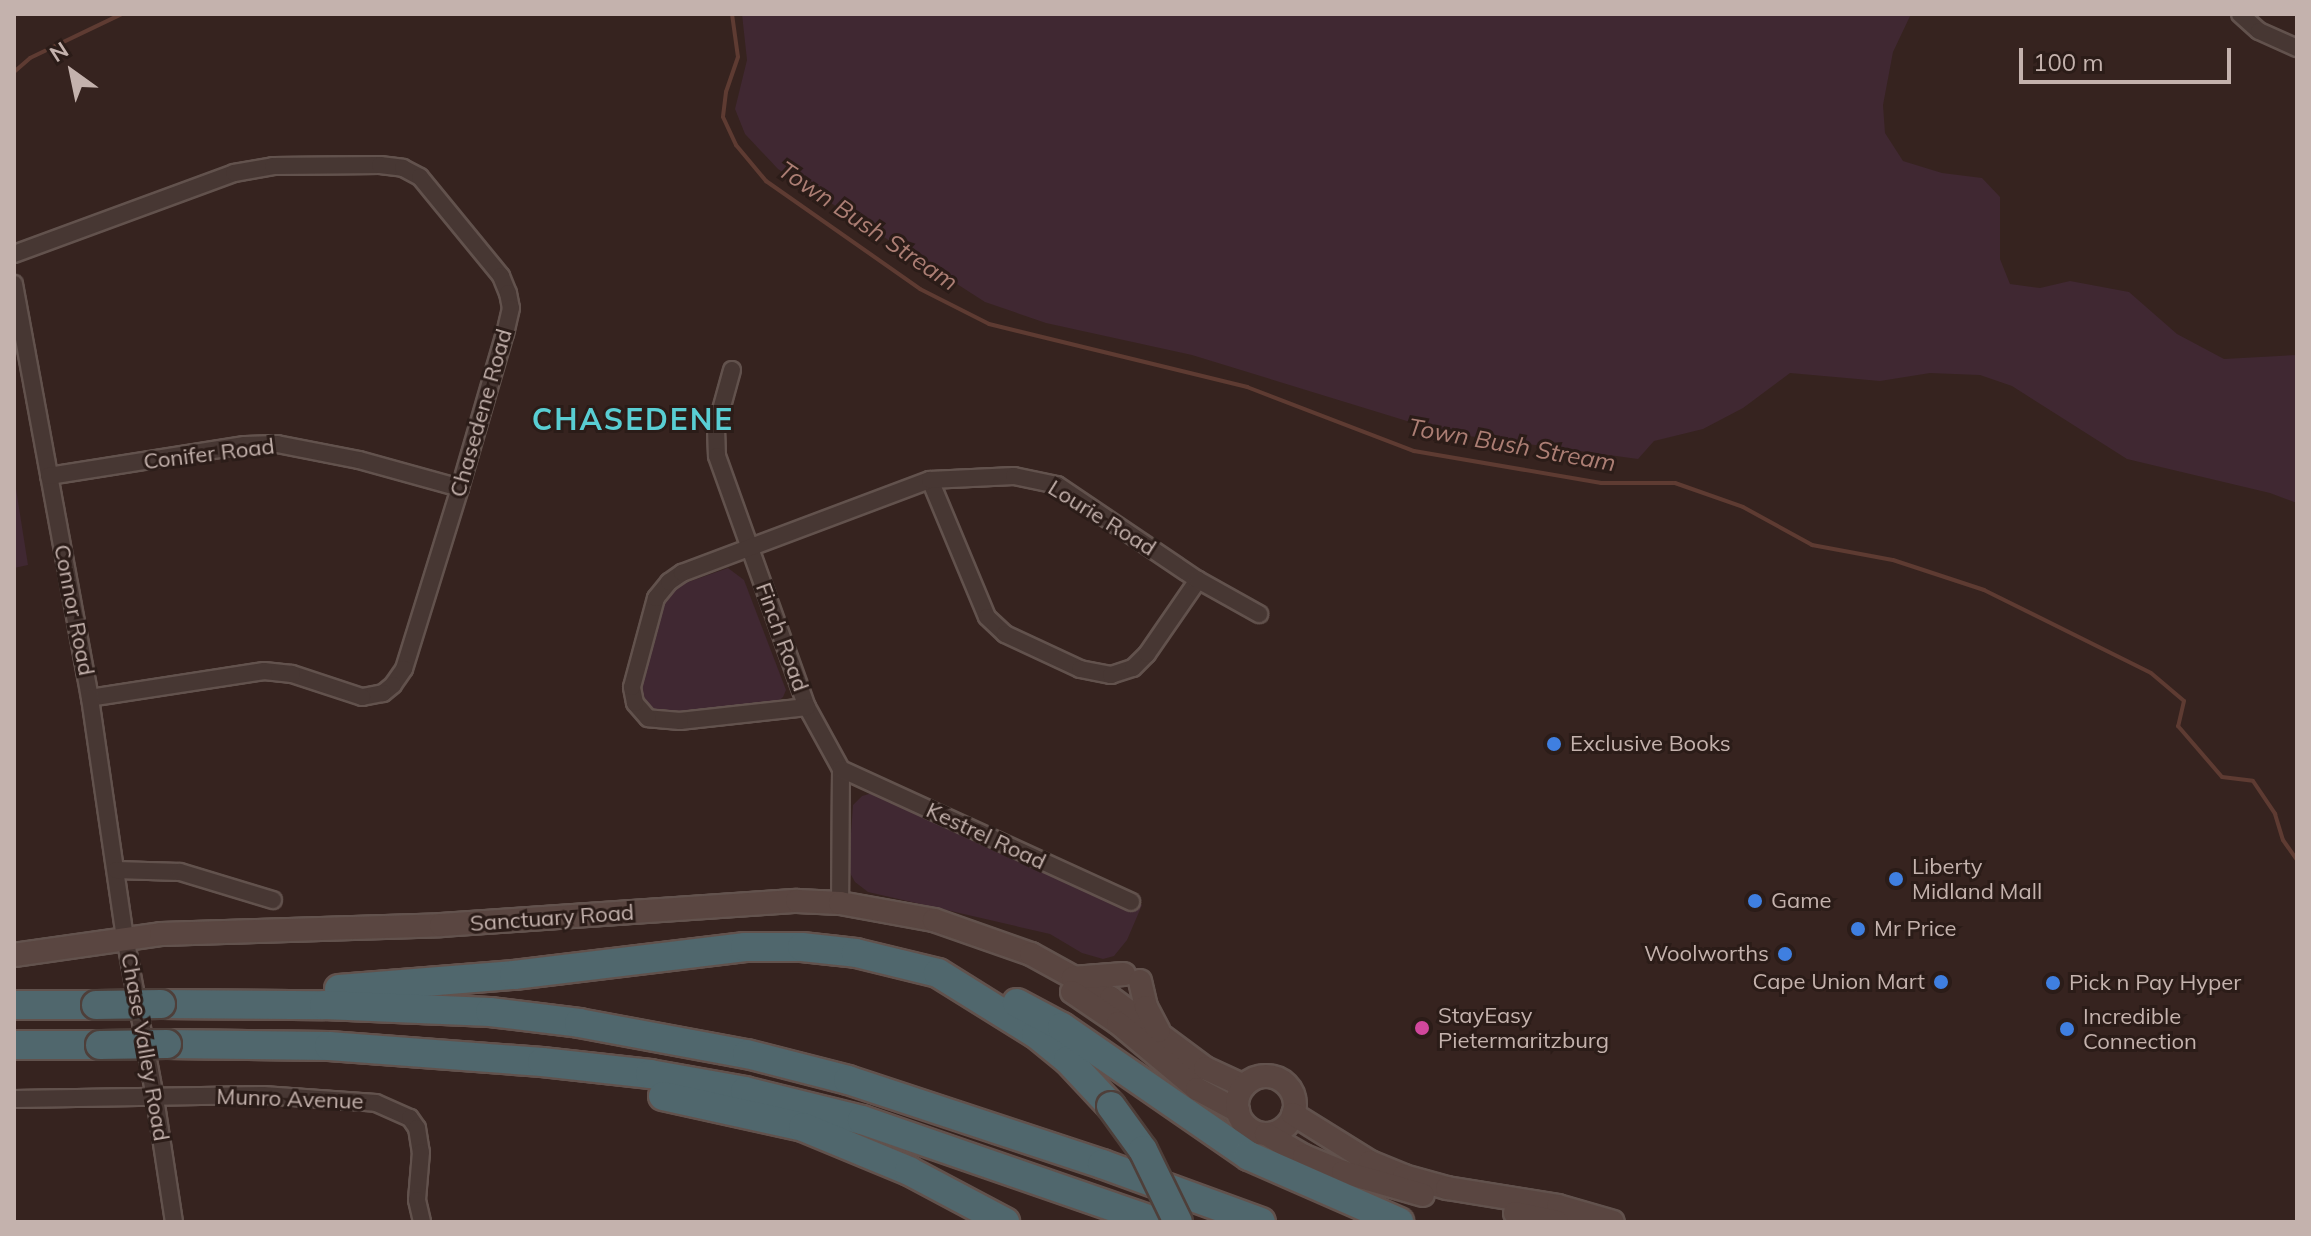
<!DOCTYPE html>
<html>
<head>
<meta charset="utf-8">
<style>
  body { margin:0 }
  #map { position:relative; width:2311px; height:1236px; overflow:hidden; background:#36231f; font-family:Mulish,sans-serif }
  div>[style] { position:absolute }
  .green>* { inset:0; background:#402832 }
  .stream>* { height:4px; margin:-2px; padding:0 2px; transform-origin:2px; border-radius:2px; background:#5e3b32 }
  .roads { filter:drop-shadow(2px 0 #62524d) drop-shadow(-2px 0 #62524d) drop-shadow(0 2px #62524d) drop-shadow(0 -2px #62524d) }
  .street>* { height:16px; margin:-8px; padding:0 8px; transform-origin:8px; border-radius:8px; background:#473733 }
  .secondary>* { height:22px; margin:-11px; padding:0 11px; transform-origin:11px; border-radius:11px; background:#5a4641 }
  .secondary>.ring { margin:-11px; padding:0; box-sizing:content-box; background:none; border:22px solid #5a4641; border-radius:50% }
  .highway>* { height:28px; margin:-14px; padding:0 14px; transform-origin:14px; border-radius:14px; background:#50676d }
  .bridges { filter:drop-shadow(2px 0 #4e3f3a) drop-shadow(-2px 0 #4e3f3a) drop-shadow(0 2px #4e3f3a) drop-shadow(0 -2px #4e3f3a) }
  .highway-bridge>* { height:28px; margin:-14px; padding:0 14px; transform-origin:14px; border-radius:14px; background:#50676d }
  .dots>* { width:22px; height:22px; translate:-50% -50%; box-sizing:border-box; border:4px solid #2b1c18; border-radius:50% }
  span { translate:-50% -50%; white-space:nowrap; text-align:center; line-height:1.15; -webkit-text-stroke:6px #2b1c18; paint-order:stroke }
  .street-label { font-size:22px; color:#c4b2ad }
  .poi-label { font-size:22px; color:#c4b2ad }
  .left { translate:0 -50%; text-align:left }
  .right { translate:-100% -50%; text-align:right }
  .water-label { font-size:24px; color:#ac7e74; font-style:italic }
  .district-label { font-size:30px; color:#59ced3; font-weight:700; letter-spacing:2px }
  .frame { position:absolute; inset:0; border:16px solid #c4b2ad; pointer-events:none }
  .north { position:absolute; left:32px; top:32px; width:80px; height:80px; -webkit-text-stroke:6px #2b1c18; paint-order:stroke; rotate:327deg; font-size:22px; font-weight:700; line-height:32px; text-align:center; color:#c4b2ad }
  .north::after { content:''; display:block; margin:auto; width:28px; height:36px; background:#c4b2ad; clip-path:polygon(50% 0,100% 100%,50% 72%,0 100%) }
  .scale { position:absolute; left:2019px; top:48px; width:212px; height:36px; box-sizing:border-box; border:4px solid #c4b2ad; border-top:0; padding-left:10px; font-size:24px; line-height:28px; white-space:nowrap; color:#c4b2ad; -webkit-text-stroke:6px #2b1c18; paint-order:stroke }
</style>
</head>
<body>
<div id="map">
  <div class="green">
    <div style="clip-path:polygon(742px 14px,1911px 14px,1893px 52px,1883px 105px,1885px 133px,1903px 161px,1942px 173px,1982px 178px,2000px 197px,2000px 259px,2010px 284px,2040px 288px,2070px 281px,2129px 292px,2177px 334px,2224px 359px,2297px 355px,2297px 503px,2270px 493px,2127px 459px,2012px 386px,1980px 375px,1930px 373px,1880px 381px,1790px 373px,1743px 408px,1703px 429px,1654px 441px,1638px 459px,1446px 433px,1192px 355px,1046px 323px,985px 302px,778px 169px,745px 134px,735px 109px,747px 60px)"></div>
    <div style="clip-path:polygon(14px 476px,28px 565px,14px 568px)"></div>
    <div style="clip-path:polygon(728px 568px,744px 580px,786px 690px,783px 697px,773px 706px,650px 716px,636px 700px,659px 605px,668px 589px)"></div>
    <div style="clip-path:polygon(876px 792px,1142px 905px,1127px 940px,1114px 956px,1103px 959px,1082px 953px,1050px 934px,868px 892px,855px 882px,849px 871px,850px 848px,853px 805px,862px 796px)"></div>
  </div>
  <div class="stream">
    <div style="left:732px;top:14px;width:43px;rotate:82.1deg"></div>
    <div style="left:738px;top:57px;width:37px;rotate:109deg"></div>
    <div style="left:726px;top:92px;width:25px;rotate:97deg"></div>
    <div style="left:723px;top:117px;width:31px;rotate:65deg"></div>
    <div style="left:736px;top:145px;width:47px;rotate:50.2deg"></div>
    <div style="left:766px;top:181px;width:188px;rotate:35deg"></div>
    <div style="left:920px;top:289px;width:77px;rotate:26.9deg"></div>
    <div style="left:989px;top:324px;width:266px;rotate:13.7deg"></div>
    <div style="left:1247px;top:387px;width:179px;rotate:21deg"></div>
    <div style="left:1414px;top:451px;width:190px;rotate:9.7deg"></div>
    <div style="left:1601px;top:483px;width:74px"></div>
    <div style="left:1675px;top:483px;width:72px;rotate:19.4deg"></div>
    <div style="left:1743px;top:507px;width:79px;rotate:28.8deg"></div>
    <div style="left:1812px;top:545px;width:82px;rotate:10.5deg"></div>
    <div style="left:1893px;top:560px;width:96px;rotate:18.2deg"></div>
    <div style="left:1984px;top:590px;width:186px;rotate:26.4deg"></div>
    <div style="left:2151px;top:673px;width:43px;rotate:40.3deg"></div>
    <div style="left:2184px;top:701px;width:26px;rotate:103deg"></div>
    <div style="left:2178px;top:726px;width:67px;rotate:49.2deg"></div>
    <div style="left:2222px;top:777px;width:31px;rotate:7deg"></div>
    <div style="left:2253px;top:781px;width:40px;rotate:56deg"></div>
    <div style="left:2275px;top:814px;width:27px;rotate:73deg"></div>
    <div style="left:2283px;top:840px;width:24px;rotate:55deg"></div>
    <div style="left:14px;top:72px;width:21px;rotate:-41deg"></div>
    <div style="left:30px;top:58px;width:102px;rotate:-25.6deg"></div>
  </div>
  <div class="roads">
    <div class="street">
      <div style="left:2240px;top:14px;width:25px;rotate:42deg"></div>
      <div style="left:2259px;top:31px;width:42px;rotate:24.1deg"></div>
      <div style="left:14px;top:254px;width:234px;rotate:-20.2deg"></div>
      <div style="left:234px;top:173px;width:40px;rotate:-10deg"></div>
      <div style="left:273px;top:166px;width:107px;rotate:-0.5deg"></div>
      <div style="left:380px;top:165px;width:23px;rotate:7deg"></div>
      <div style="left:403px;top:168px;width:19px;rotate:28deg"></div>
      <div style="left:420px;top:177px;width:128px;rotate:50.7deg"></div>
      <div style="left:501px;top:276px;width:18px;rotate:68deg"></div>
      <div style="left:508px;top:293px;width:15px;rotate:79deg"></div>
      <div style="left:511px;top:308px;width:26px;rotate:103deg"></div>
      <div style="left:505px;top:333px;width:161px;rotate:106.2deg"></div>
      <div style="left:460px;top:488px;width:189px;rotate:107.2deg"></div>
      <div style="left:404px;top:669px;width:19px;rotate:125deg"></div>
      <div style="left:393px;top:685px;width:13px;rotate:141deg"></div>
      <div style="left:383px;top:693px;width:21px;rotate:169deg"></div>
      <div style="left:362px;top:697px;width:74px;rotate:-161.8deg"></div>
      <div style="left:292px;top:674px;width:28px;rotate:-174deg"></div>
      <div style="left:264px;top:671px;width:176px;rotate:171.2deg"></div>
      <div style="left:14px;top:284px;width:421px;rotate:79.6deg"></div>
      <div style="left:90px;top:698px;width:242px;rotate:81.7deg"></div>
      <div style="left:125px;top:937px;width:164px;rotate:79.4deg"></div>
      <div style="left:155px;top:1098px;width:125px;rotate:81.3deg"></div>
      <div style="left:732px;top:370px;width:60px;rotate:105.4deg"></div>
      <div style="left:716px;top:428px;width:28px;rotate:88deg"></div>
      <div style="left:717px;top:456px;width:267px;rotate:70.3deg"></div>
      <div style="left:807px;top:707px;width:71px;rotate:61.3deg"></div>
      <div style="left:841px;top:769px;width:134px;rotate:90.4deg"></div>
      <div style="left:49px;top:476px;width:198px;rotate:-9deg"></div>
      <div style="left:245px;top:445px;width:32px;rotate:-2deg"></div>
      <div style="left:277px;top:444px;width:84px;rotate:11deg"></div>
      <div style="left:359px;top:460px;width:105px;rotate:15.5deg"></div>
      <div style="left:930px;top:480px;width:148px;rotate:67.4deg"></div>
      <div style="left:987px;top:617px;width:25px;rotate:43deg"></div>
      <div style="left:1005px;top:634px;width:83px;rotate:25deg"></div>
      <div style="left:1080px;top:669px;width:32px;rotate:11deg"></div>
      <div style="left:1111px;top:675px;width:23px;rotate:-18deg"></div>
      <div style="left:1133px;top:668px;width:20px;rotate:-45deg"></div>
      <div style="left:1147px;top:654px;width:90px;rotate:-55.4deg"></div>
      <div style="left:807px;top:707px;width:128px;rotate:173.7deg"></div>
      <div style="left:680px;top:721px;width:32px;rotate:-175deg"></div>
      <div style="left:648px;top:718px;width:20px;rotate:-131deg"></div>
      <div style="left:635px;top:703px;width:16px;rotate:-101deg"></div>
      <div style="left:632px;top:687px;width:92px;rotate:-74.9deg"></div>
      <div style="left:656px;top:598px;width:21px;rotate:-51deg"></div>
      <div style="left:669px;top:582px;width:16px;rotate:-35deg"></div>
      <div style="left:682px;top:573px;width:265px;rotate:-20.6deg"></div>
      <div style="left:930px;top:480px;width:84px;rotate:-2.7deg"></div>
      <div style="left:1014px;top:476px;width:44px;rotate:11.8deg"></div>
      <div style="left:1057px;top:485px;width:170px;rotate:34deg"></div>
      <div style="left:1198px;top:580px;width:70px;rotate:29.1deg"></div>
      <div style="left:841px;top:769px;width:319px;rotate:24.6deg"></div>
      <div style="left:116px;top:870px;width:64px;rotate:1.8deg"></div>
      <div style="left:180px;top:872px;width:97px;rotate:16.8deg"></div>
      <div style="left:14px;top:1099px;width:249px;rotate:-0.9deg"></div>
      <div style="left:263px;top:1095px;width:113px;rotate:4deg"></div>
      <div style="left:376px;top:1103px;width:37px;rotate:24deg"></div>
      <div style="left:410px;top:1118px;width:12px;rotate:55deg"></div>
      <div style="left:417px;top:1128px;width:24px;rotate:81deg"></div>
      <div style="left:421px;top:1152px;width:48px;rotate:94.8deg"></div>
      <div style="left:417px;top:1200px;width:23px;rotate:77deg"></div>
    </div>
    <div class="secondary">
      <div style="left:14px;top:955px;width:148px;rotate:-8.1deg"></div>
      <div style="left:161px;top:934px;width:280px;rotate:-1.8deg"></div>
      <div style="left:441px;top:925px;width:357px;rotate:-3.9deg"></div>
      <div style="left:797px;top:901px;width:43px;rotate:2.7deg"></div>
      <div style="left:840px;top:903px;width:96px;rotate:10.3deg"></div>
      <div style="left:934px;top:920px;width:103px;rotate:19.3deg"></div>
      <div style="left:1031px;top:954px;width:91px;rotate:28.8deg"></div>
      <div style="left:1111px;top:998px;width:117px;rotate:36.7deg"></div>
      <div style="left:1205px;top:1068px;width:43px;rotate:24.8deg"></div>
      <div style="left:1073px;top:978px;width:51px;rotate:-4.5deg"></div>
      <div style="left:1140px;top:981px;width:27px;rotate:77deg"></div>
      <div style="left:1146px;top:1007px;width:27px;rotate:62deg"></div>
      <div style="left:1072px;top:992px;width:55px;rotate:34deg"></div>
      <div style="left:1118px;top:1023px;width:103px;rotate:39.9deg"></div>
      <div style="left:1197px;top:1089px;width:47px;rotate:28.2deg"></div>
      <div class="ring" style="left:1237px;top:1076px;width:36px;height:36px"></div>
      <div style="left:1293px;top:1114px;width:91px;rotate:31.9deg"></div>
      <div style="left:1370px;top:1162px;width:37px;rotate:22deg"></div>
      <div style="left:1404px;top:1176px;width:45px;rotate:15.6deg"></div>
      <div style="left:1447px;top:1188px;width:112px;rotate:9.2deg"></div>
      <div style="left:1558px;top:1206px;width:57px;rotate:16.2deg"></div>
      <div style="left:1266px;top:1134px;width:44px;rotate:30.1deg"></div>
      <div style="left:1304px;top:1156px;width:42px;rotate:22.3deg"></div>
      <div style="left:1343px;top:1172px;width:83px;rotate:16deg"></div>
      <div style="left:1515px;top:1213px;width:43px;rotate:12.1deg"></div>
    </div>
    <div class="highway">
      <div style="left:339px;top:989px;width:176px;rotate:-4.6deg"></div>
      <div style="left:514px;top:975px;width:233px;rotate:-6.9deg"></div>
      <div style="left:745px;top:947px;width:57px"></div>
      <div style="left:802px;top:947px;width:54px;rotate:6.3deg"></div>
      <div style="left:856px;top:953px;width:84px;rotate:13.7deg"></div>
      <div style="left:938px;top:973px;width:115px;rotate:31.9deg"></div>
      <div style="left:1036px;top:1034px;width:41px;rotate:39.1deg"></div>
      <div style="left:1068px;top:1060px;width:63px;rotate:46.9deg"></div>
      <div style="left:1017px;top:1003px;width:51px;rotate:28.1deg"></div>
      <div style="left:1062px;top:1027px;width:227px;rotate:34.6deg"></div>
      <div style="left:1249px;top:1156px;width:164px;rotate:23.7deg"></div>
      <div style="left:161px;top:1004px;width:163px;rotate:0.4deg"></div>
      <div style="left:324px;top:1005px;width:166px;rotate:2.4deg"></div>
      <div style="left:490px;top:1012px;width:90px;rotate:7deg"></div>
      <div style="left:579px;top:1023px;width:171px;rotate:10.5deg"></div>
      <div style="left:747px;top:1054px;width:104px;rotate:14.4deg"></div>
      <div style="left:848px;top:1080px;width:268px;rotate:18.3deg"></div>
      <div style="left:1102px;top:1164px;width:169px;rotate:20deg"></div>
      <div style="left:14px;top:1005px;width:82px"></div>
      <div style="left:167px;top:1044px;width:162px;rotate:0.7deg"></div>
      <div style="left:329px;top:1046px;width:214px;rotate:4.3deg"></div>
      <div style="left:542px;top:1062px;width:109px;rotate:6.3deg"></div>
      <div style="left:650px;top:1074px;width:97px;rotate:10.1deg"></div>
      <div style="left:745px;top:1091px;width:121px;rotate:13.9deg"></div>
      <div style="left:862px;top:1120px;width:312px;rotate:19.1deg"></div>
      <div style="left:14px;top:1045px;width:86px"></div>
      <div style="left:663px;top:1096px;width:143px;rotate:12.5deg"></div>
      <div style="left:803px;top:1127px;width:115px;rotate:22.5deg"></div>
      <div style="left:909px;top:1171px;width:109px;rotate:28deg"></div>
    </div>
  </div>
  <div class="bridges">
    <div class="highway-bridge">
      <div style="left:96px;top:1005px;width:65px;rotate:-0.9deg"></div>
      <div style="left:100px;top:1045px;width:67px;rotate:-0.9deg"></div>
      <div style="left:1111px;top:1106px;width:54px;rotate:54deg"></div>
      <div style="left:1143px;top:1150px;width:80px;rotate:64.1deg"></div>
    </div>
  </div>
  <div class="dots">
    <div style="left:1554px;top:744px;background:#3f7fe0"></div>
    <div style="left:1896px;top:879px;background:#3f7fe0"></div>
    <div style="left:1755px;top:901px;background:#3f7fe0"></div>
    <div style="left:1858px;top:929px;background:#3f7fe0"></div>
    <div style="left:1785px;top:954px;background:#3f7fe0"></div>
    <div style="left:1941px;top:982px;background:#3f7fe0"></div>
    <div style="left:2053px;top:983px;background:#3f7fe0"></div>
    <div style="left:1422px;top:1028px;background:#d1479c"></div>
    <div style="left:2067px;top:1029px;background:#3f7fe0"></div>
  </div>
  <div class="street-label">
    <span style="left:481px;top:413px;rotate:-74deg">Chasedene Road</span>
    <span style="left:209px;top:454px;rotate:-7deg">Conifer Road</span>
    <span style="left:1102px;top:518px;rotate:32deg">Lourie Road</span>
    <span style="left:74px;top:610px;rotate:79deg">Connor Road</span>
    <span style="left:782px;top:637px;rotate:70deg">Finch Road</span>
    <span style="left:986px;top:836px;rotate:25deg">Kestrel Road</span>
    <span style="left:552px;top:918px;rotate:-4deg">Sanctuary Road</span>
    <span style="left:145px;top:1047px;rotate:80deg">Chase Valley Road</span>
    <span style="left:290px;top:1099px;rotate:2deg">Munro Avenue</span>
  </div>
  <div class="poi-label">
    <span class="left" style="left:1570px;top:744px">Exclusive Books</span>
    <span class="left" style="left:1912px;top:879px">Liberty<br>Midland Mall</span>
    <span class="left" style="left:1771px;top:901px">Game</span>
    <span class="left" style="left:1874px;top:929px">Mr Price</span>
    <span class="right" style="left:1769px;top:954px">Woolworths</span>
    <span class="right" style="left:1925px;top:982px">Cape Union Mart</span>
    <span class="left" style="left:2069px;top:983px">Pick n Pay Hyper</span>
    <span class="left" style="left:1438px;top:1028px">StayEasy<br>Pietermaritzburg</span>
    <span class="left" style="left:2083px;top:1029px">Incredible<br>Connection</span>
  </div>
  <div class="water-label">
    <span style="left:868px;top:226px;rotate:34deg">Town Bush Stream</span>
    <span style="left:1512px;top:445px;rotate:10deg">Town Bush Stream</span>
  </div>
  <div class="district-label">
    <span style="left:633px;top:419px">CHASEDENE</span>
  </div>
  <div class="frame"></div>
  <div class="north">N</div>
  <div class="scale">100 m</div>
</div>
</body>
</html>
